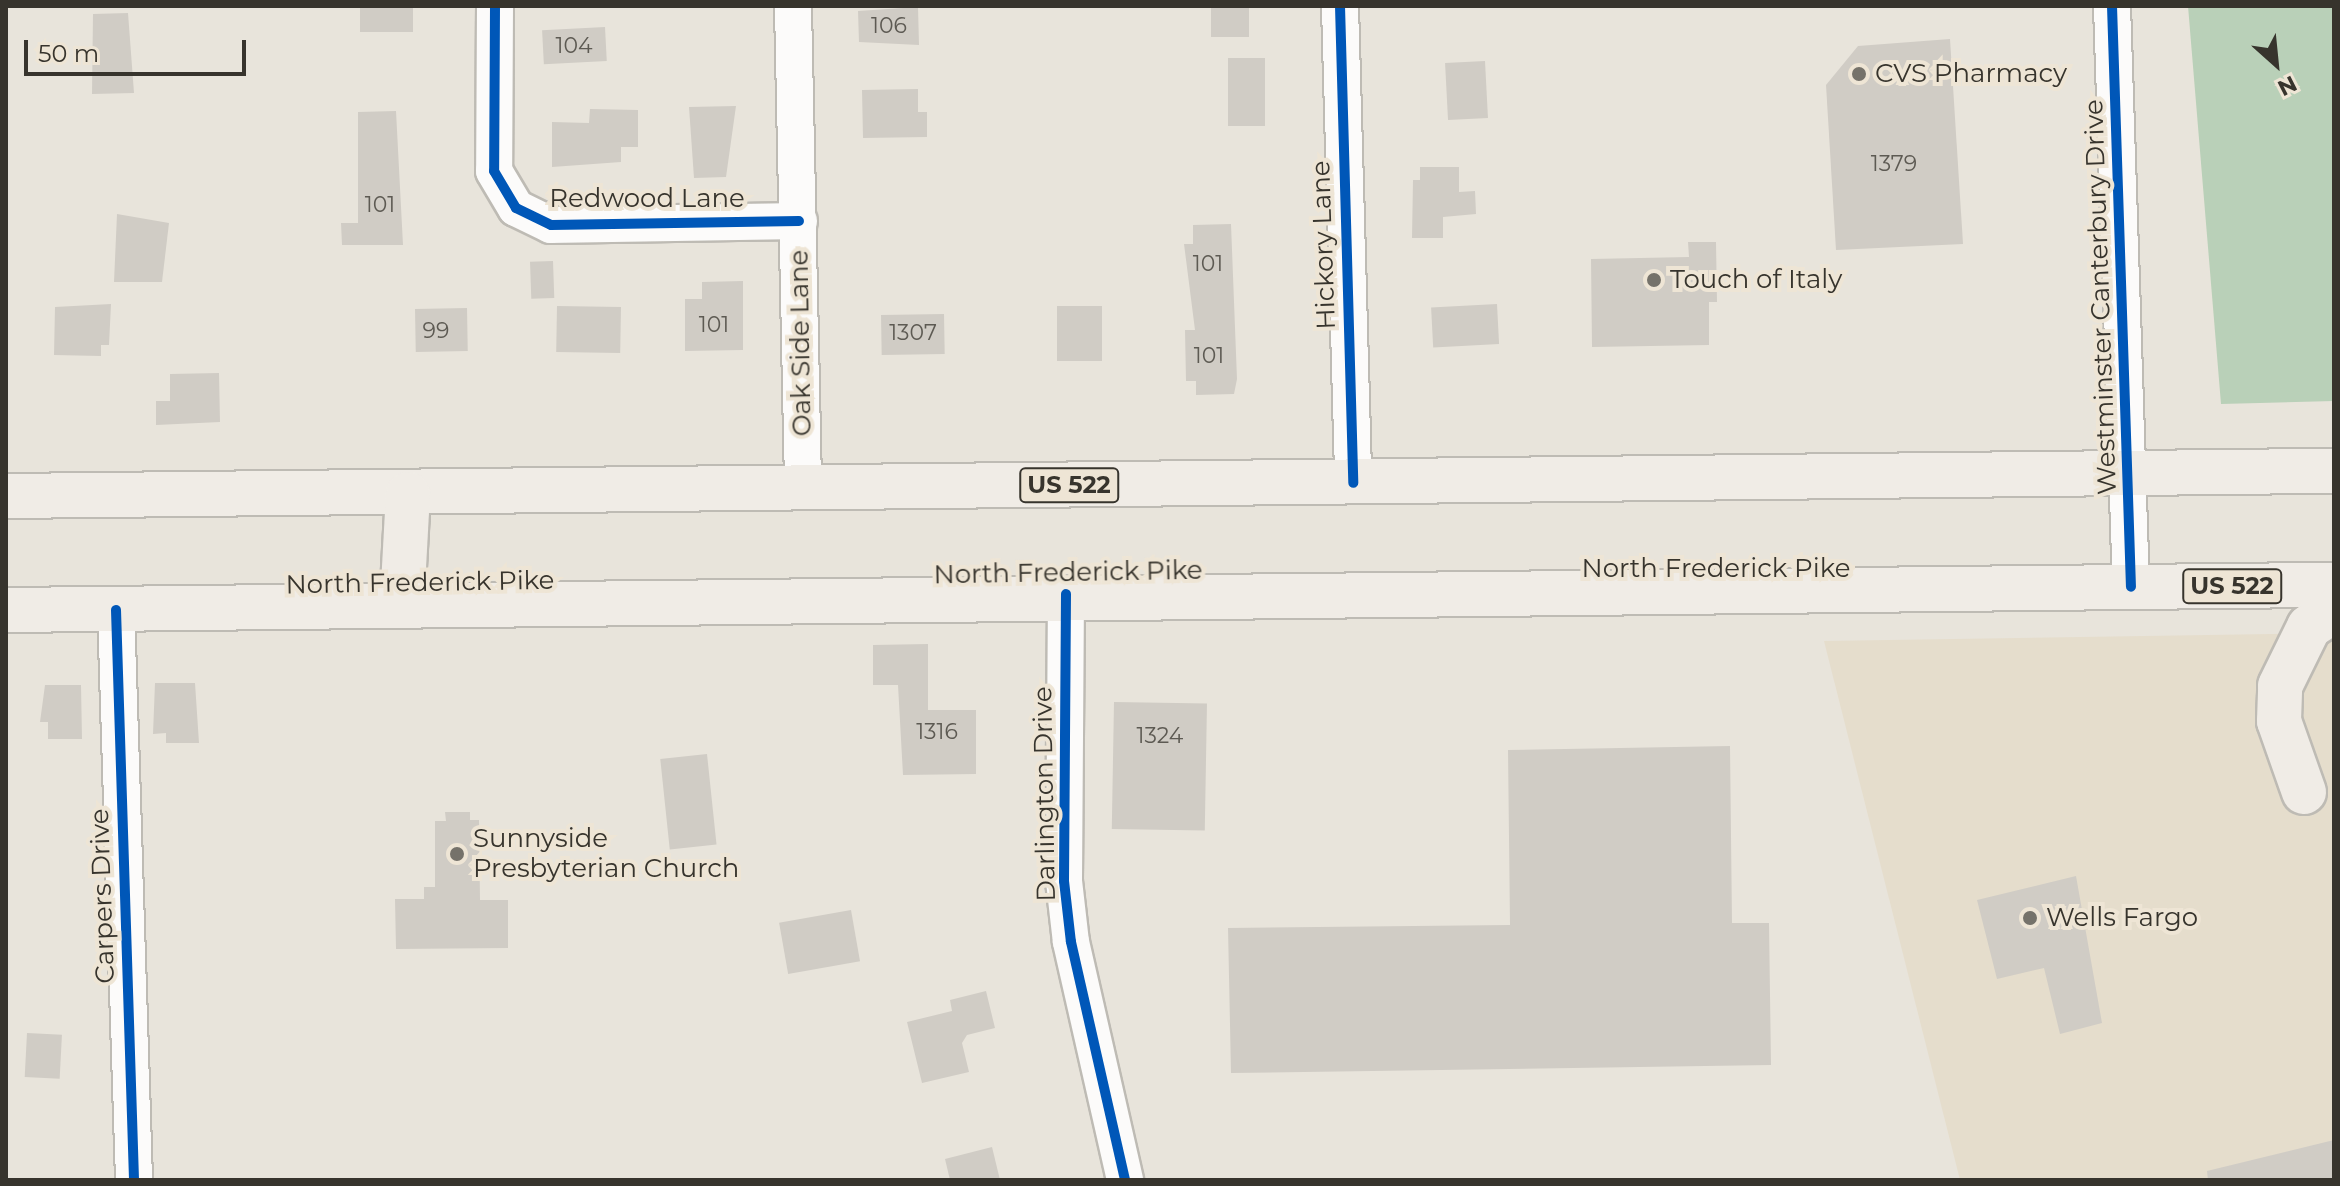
<!DOCTYPE html>
<html>
<head>
<meta charset="utf-8">
<style>
  body { margin:0 }
  #map { position:relative; width:2340px; height:1186px; overflow:hidden; background:#e8e4db; font-family:Montserrat,sans-serif }
  div>[style] { position:absolute }
  .built>* { inset:0; background:#e5ddcc }
  .forest>* { inset:0; background:#b9d0b8 }
  .building>* { inset:0; background:#d0ccc5; transform-origin:0 0 }
  .roads { filter:drop-shadow(2px 0 #bebbb4) drop-shadow(-2px 0 #bebbb4) drop-shadow(0 2px #bebbb4) drop-shadow(0 -2px #bebbb4) }
  .street>* { height:36px; margin:-18px; padding:0 18px; transform-origin:18px; border-radius:18px; background:#fcfbfa }
  .primary>* { height:44px; margin:-22px; padding:0 22px; transform-origin:22px; border-radius:22px; background:#f0ece6 }
  .cycleway>* { height:10px; margin:-5px; padding:0 5px; transform-origin:5px; border-radius:5px; background:#0057b8 }
  .dots>* { width:22px; height:22px; translate:-50% -50%; box-sizing:border-box; border:4px solid #eee5d5; border-radius:50% }
  span { translate:-50% -50%; white-space:nowrap; text-align:center; line-height:1.15; -webkit-text-stroke:8px #eee5d5; paint-order:stroke }
  .number-label { font-size:22px; color:#5d5a53 }
  .number-label span { -webkit-text-stroke-width:0 }
  .shield-label span { padding:2px 6px; background:#eee5d5; border:2px solid; border-radius:6px; -webkit-text-stroke-width:0 }
  .shield-label { font-size:24px; color:#37342d; font-weight:700 }
  .poi-label { font-size:26px; color:#37342d }
  .left { translate:0 -50%; text-align:left }
  .street-label { font-size:26px; color:#37342d }
  .frame { position:absolute; inset:0; border:8px solid #37342d; pointer-events:none }
  .north { position:absolute; left:2236px; top:24px; width:80px; height:80px; -webkit-text-stroke:6px #eee5d5; paint-order:stroke; rotate:153deg; font-size:22px; font-weight:700; line-height:32px; text-align:center; color:#37342d }
  .north::after { content:''; display:block; margin:auto; width:28px; height:36px; background:#37342d; clip-path:polygon(50% 0,100% 100%,50% 72%,0 100%) }
  .scale { position:absolute; left:24px; top:40px; width:222px; height:36px; box-sizing:border-box; border:4px solid #37342d; border-top:0; padding-left:10px; font-size:24px; line-height:28px; white-space:nowrap; color:#37342d; -webkit-text-stroke:6px #eee5d5; paint-order:stroke }
</style>
</head>
<body>
<div id="map">
  <div class="built">
    <div style="clip-path:polygon(2334px 633px,2334px 1180px,1960px 1180px,1824px 641px)"></div>
  </div>
  <div class="forest">
    <div style="clip-path:polygon(2188px 6px,2334px 6px,2334px 401px,2221px 404px)"></div>
  </div>
  <div class="building">
    <div style="left:360px;top:6px;width:53px;height:26px"></div>
    <div style="left:1211px;top:6px;width:38px;height:31px"></div>
    <div style="clip-path:polygon(918px 7px,919px 45px,859px 42px,858px 11px)"></div>
    <div style="clip-path:polygon(128px 13px,134px 93px,92px 94px,93px 14px)"></div>
    <div style="left:605px;top:27px;width:34px;height:63px;rotate:87deg"></div>
    <div style="clip-path:polygon(1950px 39px,1963px 244px,1836px 250px,1826px 85px,1858px 46px)"></div>
    <div style="left:1228px;top:58px;width:37px;height:68px"></div>
    <div style="left:1485px;top:61px;width:57px;height:40px;rotate:87deg"></div>
    <div style="clip-path:polygon(918px 89px,918px 112px,927px 112px,927px 137px,863px 138px,862px 90px)"></div>
    <div style="clip-path:polygon(736px 106px,726px 177px,694px 178px,689px 107px)"></div>
    <div style="clip-path:polygon(590px 109px,638px 110px,638px 147px,621px 147px,621px 162px,552px 167px,552px 122px,589px 123px)"></div>
    <div style="clip-path:polygon(396px 111px,403px 245px,342px 245px,341px 223px,358px 223px,358px 112px)"></div>
    <div style="clip-path:polygon(1420px 167px,1459px 167px,1459px 192px,1475px 191px,1476px 214px,1443px 217px,1443px 238px,1412px 238px,1413px 180px,1420px 180px)"></div>
    <div style="clip-path:polygon(117px 214px,169px 223px,162px 282px,114px 282px)"></div>
    <div style="clip-path:polygon(1231px 224px,1237px 379px,1234px 394px,1196px 395px,1196px 381px,1186px 381px,1185px 330px,1195px 330px,1184px 244px,1193px 244px,1193px 225px)"></div>
    <div style="clip-path:polygon(1688px 242px,1716px 242px,1717px 302px,1709px 302px,1709px 345px,1592px 347px,1591px 259px,1689px 257px)"></div>
    <div style="left:553px;top:261px;width:37px;height:23px;rotate:88deg"></div>
    <div style="clip-path:polygon(743px 281px,743px 350px,685px 351px,685px 299px,702px 299px,702px 282px)"></div>
    <div style="clip-path:polygon(111px 304px,109px 345px,101px 345px,101px 356px,54px 355px,55px 307px)"></div>
    <div style="left:1497px;top:304px;width:40px;height:66px;rotate:87deg"></div>
    <div style="left:557px;top:306px;width:64px;height:46px;rotate:1deg"></div>
    <div style="left:1057px;top:306px;width:45px;height:55px"></div>
    <div style="left:467px;top:308px;width:43px;height:52px;rotate:89deg"></div>
    <div style="left:944px;top:314px;width:40px;height:63px;rotate:89deg"></div>
    <div style="clip-path:polygon(219px 373px,220px 422px,156px 425px,156px 401px,170px 401px,170px 374px)"></div>
    <div style="clip-path:polygon(928px 644px,928px 710px,976px 710px,976px 774px,903px 775px,898px 685px,873px 685px,873px 645px)"></div>
    <div style="clip-path:polygon(155px 683px,195px 683px,199px 743px,166px 743px,166px 733px,153px 734px)"></div>
    <div style="clip-path:polygon(45px 685px,81px 685px,82px 739px,48px 739px,48px 722px,40px 722px)"></div>
    <div style="left:1114px;top:702px;width:93px;height:127px;rotate:1deg"></div>
    <div style="clip-path:polygon(1730px 746px,1732px 923px,1769px 923px,1771px 1065px,1231px 1073px,1228px 928px,1510px 925px,1508px 750px)"></div>
    <div style="left:707px;top:754px;width:91px;height:47px;rotate:84deg"></div>
    <div style="clip-path:polygon(445px 812px,470px 812px,470px 820px,479px 820px,480px 900px,508px 900px,508px 948px,396px 949px,395px 899px,424px 899px,424px 887px,435px 887px,435px 821px,446px 821px)"></div>
    <div style="clip-path:polygon(2076px 876px,2102px 1023px,2060px 1034px,2044px 968px,1997px 979px,1977px 900px)"></div>
    <div style="left:851px;top:910px;width:52px;height:73px;rotate:80deg"></div>
    <div style="clip-path:polygon(986px 991px,995px 1028px,967px 1035px,962px 1043px,969px 1072px,922px 1083px,907px 1022px,952px 1011px,950px 1000px)"></div>
    <div style="left:27px;top:1033px;width:35px;height:44px;rotate:3deg"></div>
    <div style="clip-path:polygon(2334px 1140px,2334px 1180px,2208px 1180px,2207px 1171px)"></div>
    <div style="clip-path:polygon(992px 1147px,1000px 1180px,950px 1180px,945px 1159px)"></div>
  </div>
  <div class="roads">
    <div class="street">
      <div style="left:495px;top:6px;width:165px;rotate:90.3deg"></div>
      <div style="left:494px;top:171px;width:43px;rotate:59.3deg"></div>
      <div style="left:516px;top:208px;width:39px;rotate:26deg"></div>
      <div style="left:551px;top:225px;width:248px;rotate:-0.9deg"></div>
      <div style="left:793px;top:6px;width:482px;rotate:88.8deg"></div>
      <div style="left:1340px;top:6px;width:477px;rotate:88.4deg"></div>
      <div style="left:2112px;top:6px;width:581px;rotate:88.13deg"></div>
      <div style="left:1066px;top:594px;width:287px;rotate:90.4deg"></div>
      <div style="left:1064px;top:881px;width:61px;rotate:83.5deg"></div>
      <div style="left:1071px;top:942px;width:244px;rotate:77.2deg"></div>
      <div style="left:116px;top:610px;width:570px;rotate:88.19deg"></div>
    </div>
    <div class="primary">
      <div style="left:6px;top:496px;width:2328px;rotate:-0.62deg"></div>
      <div style="left:402px;top:604px;width:110px;rotate:-86.9deg"></div>
      <div style="left:6px;top:610px;width:2328px;rotate:-0.62deg"></div>
      <div style="left:2304px;top:792px;width:75px;rotate:-109.4deg"></div>
      <div style="left:2279px;top:721px;width:35px;rotate:-88deg"></div>
      <div style="left:2280px;top:686px;width:66px;rotate:-63.8deg"></div>
      <div style="left:2309px;top:627px;width:30px;rotate:-33deg"></div>
    </div>
  </div>
  <div class="cycleway">
    <div style="left:495px;top:6px;width:165px;rotate:90.3deg"></div>
    <div style="left:494px;top:171px;width:43px;rotate:59.3deg"></div>
    <div style="left:516px;top:208px;width:39px;rotate:26deg"></div>
    <div style="left:551px;top:225px;width:248px;rotate:-0.9deg"></div>
    <div style="left:1340px;top:6px;width:477px;rotate:88.4deg"></div>
    <div style="left:2112px;top:6px;width:581px;rotate:88.13deg"></div>
    <div style="left:1066px;top:594px;width:287px;rotate:90.4deg"></div>
    <div style="left:1064px;top:881px;width:61px;rotate:83.5deg"></div>
    <div style="left:1071px;top:942px;width:244px;rotate:77.2deg"></div>
    <div style="left:116px;top:610px;width:570px;rotate:88.19deg"></div>
  </div>
  <div class="dots">
    <div style="left:1859px;top:74px;background:#75726a"></div>
    <div style="left:1654px;top:280px;background:#75726a"></div>
    <div style="left:457px;top:854px;background:#75726a"></div>
    <div style="left:2030px;top:918px;background:#75726a"></div>
  </div>
  <div class="number-label">
    <span style="left:889px;top:26px">106</span>
    <span style="left:574px;top:46px">104</span>
    <span style="left:1894px;top:164px">1379</span>
    <span style="left:380px;top:205px">101</span>
    <span style="left:1208px;top:264px">101</span>
    <span style="left:714px;top:325px">101</span>
    <span style="left:436px;top:331px">99</span>
    <span style="left:913px;top:333px">1307</span>
    <span style="left:1209px;top:356px">101</span>
    <span style="left:937px;top:732px">1316</span>
    <span style="left:1160px;top:736px">1324</span>
  </div>
  <div class="shield-label">
    <span style="left:1069px;top:485px">US 522</span>
    <span style="left:2232px;top:586px">US 522</span>
  </div>
  <div class="poi-label">
    <span class="left" style="left:1875px;top:74px">CVS Pharmacy</span>
    <span class="left" style="left:1670px;top:280px">Touch of Italy</span>
    <span class="left" style="left:473px;top:854px">Sunnyside<br>Presbyterian Church</span>
    <span class="left" style="left:2046px;top:918px">Wells Fargo</span>
  </div>
  <div class="street-label">
    <span style="left:647px;top:199px">Redwood Lane</span>
    <span style="left:1324px;top:245px;rotate:-92deg">Hickory Lane</span>
    <span style="left:2101px;top:297px;rotate:-92deg">Westminster Canterbury Drive</span>
    <span style="left:801px;top:343px;rotate:-91deg">Oak Side Lane</span>
    <span style="left:1716px;top:569px">North Frederick Pike</span>
    <span style="left:1068px;top:573px;rotate:-1deg">North Frederick Pike</span>
    <span style="left:420px;top:583px;rotate:-1deg">North Frederick Pike</span>
    <span style="left:1045px;top:794px;rotate:-91deg">Darlington Drive</span>
    <span style="left:103px;top:896px;rotate:-92deg">Carpers Drive</span>
  </div>
  <div class="frame"></div>
  <div class="north">N</div>
  <div class="scale">50 m</div>
</div>
</body>
</html>
